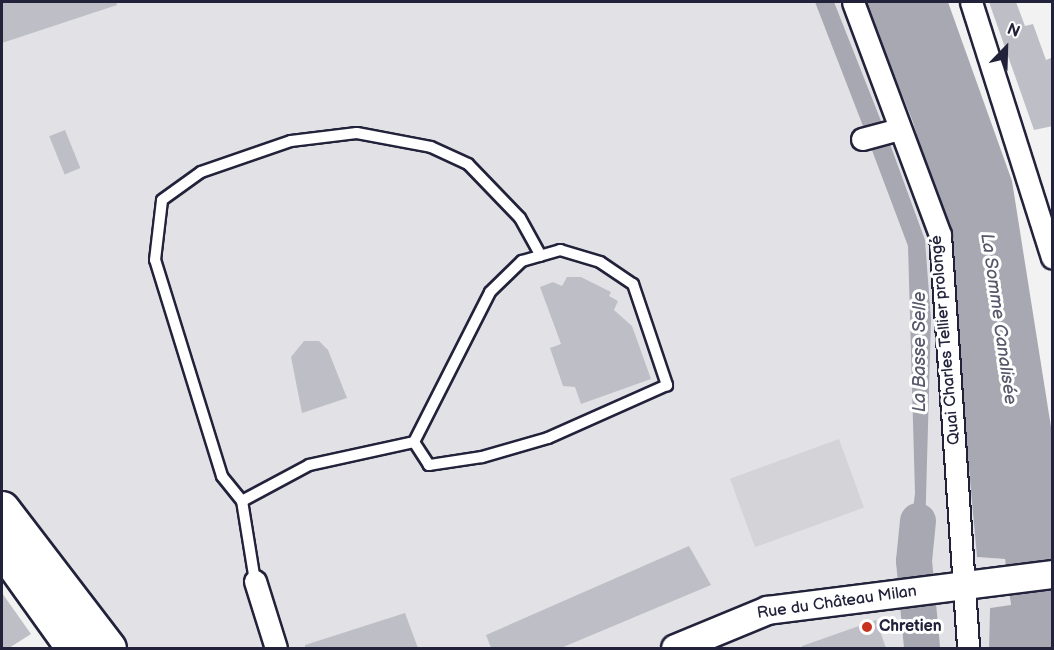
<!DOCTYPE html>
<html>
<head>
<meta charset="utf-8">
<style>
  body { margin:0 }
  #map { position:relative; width:1054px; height:650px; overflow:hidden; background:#f2f2f3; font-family:"Balsamiq Sans",sans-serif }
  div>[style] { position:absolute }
  .built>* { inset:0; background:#e2e2e6 }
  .green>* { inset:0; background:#d3d3d8; transform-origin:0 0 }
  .water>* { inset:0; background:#a8a8b2 }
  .river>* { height:36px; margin:-18px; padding:0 18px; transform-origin:18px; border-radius:18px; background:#a8a8b2 }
  .building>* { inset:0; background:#bebec6; transform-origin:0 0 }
  .roads { filter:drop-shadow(2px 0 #22223b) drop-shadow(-2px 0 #22223b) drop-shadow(0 2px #22223b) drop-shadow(0 -2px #22223b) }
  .service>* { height:10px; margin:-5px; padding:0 5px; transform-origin:5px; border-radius:5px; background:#fff }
  .minor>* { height:21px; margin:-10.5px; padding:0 10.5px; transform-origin:10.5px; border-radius:10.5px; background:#fff }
  .tertiary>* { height:27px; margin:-13.5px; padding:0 13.5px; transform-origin:13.5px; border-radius:13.5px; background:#fff }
  .primary>* { height:33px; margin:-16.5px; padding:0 16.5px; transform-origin:16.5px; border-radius:16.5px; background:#fff }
  .dots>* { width:16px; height:16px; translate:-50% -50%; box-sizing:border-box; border:3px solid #fff; border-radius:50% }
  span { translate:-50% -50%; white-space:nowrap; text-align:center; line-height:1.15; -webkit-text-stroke:6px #fff; paint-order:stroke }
  .street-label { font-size:16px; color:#22223b }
  .poi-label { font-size:16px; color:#22223b; font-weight:700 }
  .left { translate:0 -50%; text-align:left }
  .water-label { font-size:18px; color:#58586b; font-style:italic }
  .frame { position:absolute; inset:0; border:3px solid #22223b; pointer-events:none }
  .north { position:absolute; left:976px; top:18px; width:60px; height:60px; -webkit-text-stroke:4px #fff; paint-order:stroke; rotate:23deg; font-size:16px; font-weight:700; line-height:24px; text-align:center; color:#22223b }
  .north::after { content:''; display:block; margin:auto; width:21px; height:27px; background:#22223b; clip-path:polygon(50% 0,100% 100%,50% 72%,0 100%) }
</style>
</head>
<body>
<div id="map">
  <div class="built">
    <div style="clip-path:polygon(2px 2px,864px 2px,942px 150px,977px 557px,1005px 559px,1011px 606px,990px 608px,989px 648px,126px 648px,2px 489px)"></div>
  </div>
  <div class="green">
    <div style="left:839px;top:439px;width:73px;height:116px;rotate:70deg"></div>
  </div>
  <div class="water">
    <div style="clip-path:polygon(815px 2px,834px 2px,883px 126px,863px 126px)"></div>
    <div style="clip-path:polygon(865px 2px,948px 2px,1012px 181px,1051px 427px,1052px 648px,989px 648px,990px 608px,1011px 605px,1005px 559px,977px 557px,948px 239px,913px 122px)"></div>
    <div style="clip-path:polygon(890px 144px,925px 240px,931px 320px,924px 569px,906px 571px,915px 493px,908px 246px,870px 145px)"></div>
    <div style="clip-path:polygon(927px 606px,929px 648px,915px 648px,909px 608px)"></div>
  </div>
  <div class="river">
    <div style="left:918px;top:521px;width:40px;rotate:95.7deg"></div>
    <div style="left:914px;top:561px;width:87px;rotate:84.7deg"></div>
  </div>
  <div class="building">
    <div style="clip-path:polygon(2px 2px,116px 2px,117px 5px,2px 43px)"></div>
    <div style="clip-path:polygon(989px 2px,1016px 2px,1025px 26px,1033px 24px,1046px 60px,1053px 57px,1053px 126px,1034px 130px)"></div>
    <div style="left:65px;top:130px;width:41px;height:17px;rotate:68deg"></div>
    <div style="clip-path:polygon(567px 277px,581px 277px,611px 292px,609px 296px,618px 301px,614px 310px,632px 326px,651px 379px,581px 404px,575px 387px,563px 386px,550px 348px,561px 344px,540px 287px,553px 282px,562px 286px)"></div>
    <div style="clip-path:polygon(304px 341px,319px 341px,328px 350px,347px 398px,302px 413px,291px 357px)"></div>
    <div style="clip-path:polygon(689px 546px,711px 585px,561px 648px,491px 648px,486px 635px)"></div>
    <div style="clip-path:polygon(2px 593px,31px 634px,9px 648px,2px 648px)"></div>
    <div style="clip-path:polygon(405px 613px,418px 648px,305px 648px,305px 645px)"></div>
    <div style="clip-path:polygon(876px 620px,886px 648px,802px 648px,802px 646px)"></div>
  </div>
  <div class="roads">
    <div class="service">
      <div style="left:242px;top:501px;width:76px;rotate:-28.2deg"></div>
      <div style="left:309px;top:465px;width:107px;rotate:-12.4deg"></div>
      <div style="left:414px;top:442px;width:168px;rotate:-63.1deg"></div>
      <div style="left:490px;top:292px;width:45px;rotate:-44.1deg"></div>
      <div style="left:522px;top:261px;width:40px;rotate:-16deg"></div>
      <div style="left:560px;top:250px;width:42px;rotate:16.7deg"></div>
      <div style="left:600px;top:262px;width:40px;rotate:34deg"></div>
      <div style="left:633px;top:284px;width:107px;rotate:71.4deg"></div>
      <div style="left:667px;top:385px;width:130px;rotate:156deg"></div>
      <div style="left:548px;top:438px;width:69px;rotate:163.9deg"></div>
      <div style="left:482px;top:457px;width:54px;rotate:171.4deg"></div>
      <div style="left:429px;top:465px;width:27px;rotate:-123deg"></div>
      <div style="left:255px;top:581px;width:81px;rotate:-99.2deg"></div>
      <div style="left:242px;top:501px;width:32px;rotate:-129deg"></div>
      <div style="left:222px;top:476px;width:226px;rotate:-107.2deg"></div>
      <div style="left:155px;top:260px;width:60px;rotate:-83.3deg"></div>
      <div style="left:162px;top:200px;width:48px;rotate:-35.7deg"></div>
      <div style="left:201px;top:172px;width:95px;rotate:-19deg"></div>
      <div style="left:291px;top:141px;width:66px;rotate:-6.9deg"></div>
      <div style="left:357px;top:133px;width:75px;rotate:10.7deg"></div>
      <div style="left:431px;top:147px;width:41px;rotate:24.7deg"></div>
      <div style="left:468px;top:164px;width:75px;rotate:46.1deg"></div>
      <div style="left:520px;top:218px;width:43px;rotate:61.1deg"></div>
    </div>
    <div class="minor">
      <div style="left:853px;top:2px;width:249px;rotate:69.5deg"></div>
      <div style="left:940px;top:235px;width:414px;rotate:86.1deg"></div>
      <div style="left:971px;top:2px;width:268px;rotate:72.4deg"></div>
      <div style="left:862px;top:139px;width:38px;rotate:-15deg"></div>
      <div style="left:255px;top:581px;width:70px;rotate:72.6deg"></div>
    </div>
    <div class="tertiary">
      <div style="left:675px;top:648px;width:100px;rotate:-22.4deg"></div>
      <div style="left:767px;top:610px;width:287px;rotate:-7.2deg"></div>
    </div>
    <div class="primary">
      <div style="left:2px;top:508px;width:176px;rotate:52.6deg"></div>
      <div style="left:2px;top:549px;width:122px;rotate:54.4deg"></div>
    </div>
  </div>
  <div class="dots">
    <div style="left:867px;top:627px;background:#c8321e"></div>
  </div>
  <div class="street-label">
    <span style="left:946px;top:340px;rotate:-95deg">Quai Charles Tellier prolongé</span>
    <span style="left:837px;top:603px;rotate:-8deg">Rue du Château Milan</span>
  </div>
  <div class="poi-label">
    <span class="left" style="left:879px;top:627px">Chretien</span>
  </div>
  <div class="water-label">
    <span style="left:998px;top:319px;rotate:82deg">La Somme Canalisée</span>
    <span style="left:920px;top:352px;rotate:-90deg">La Basse Selle</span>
  </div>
  <div class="frame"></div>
  <div class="north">N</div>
</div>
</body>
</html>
